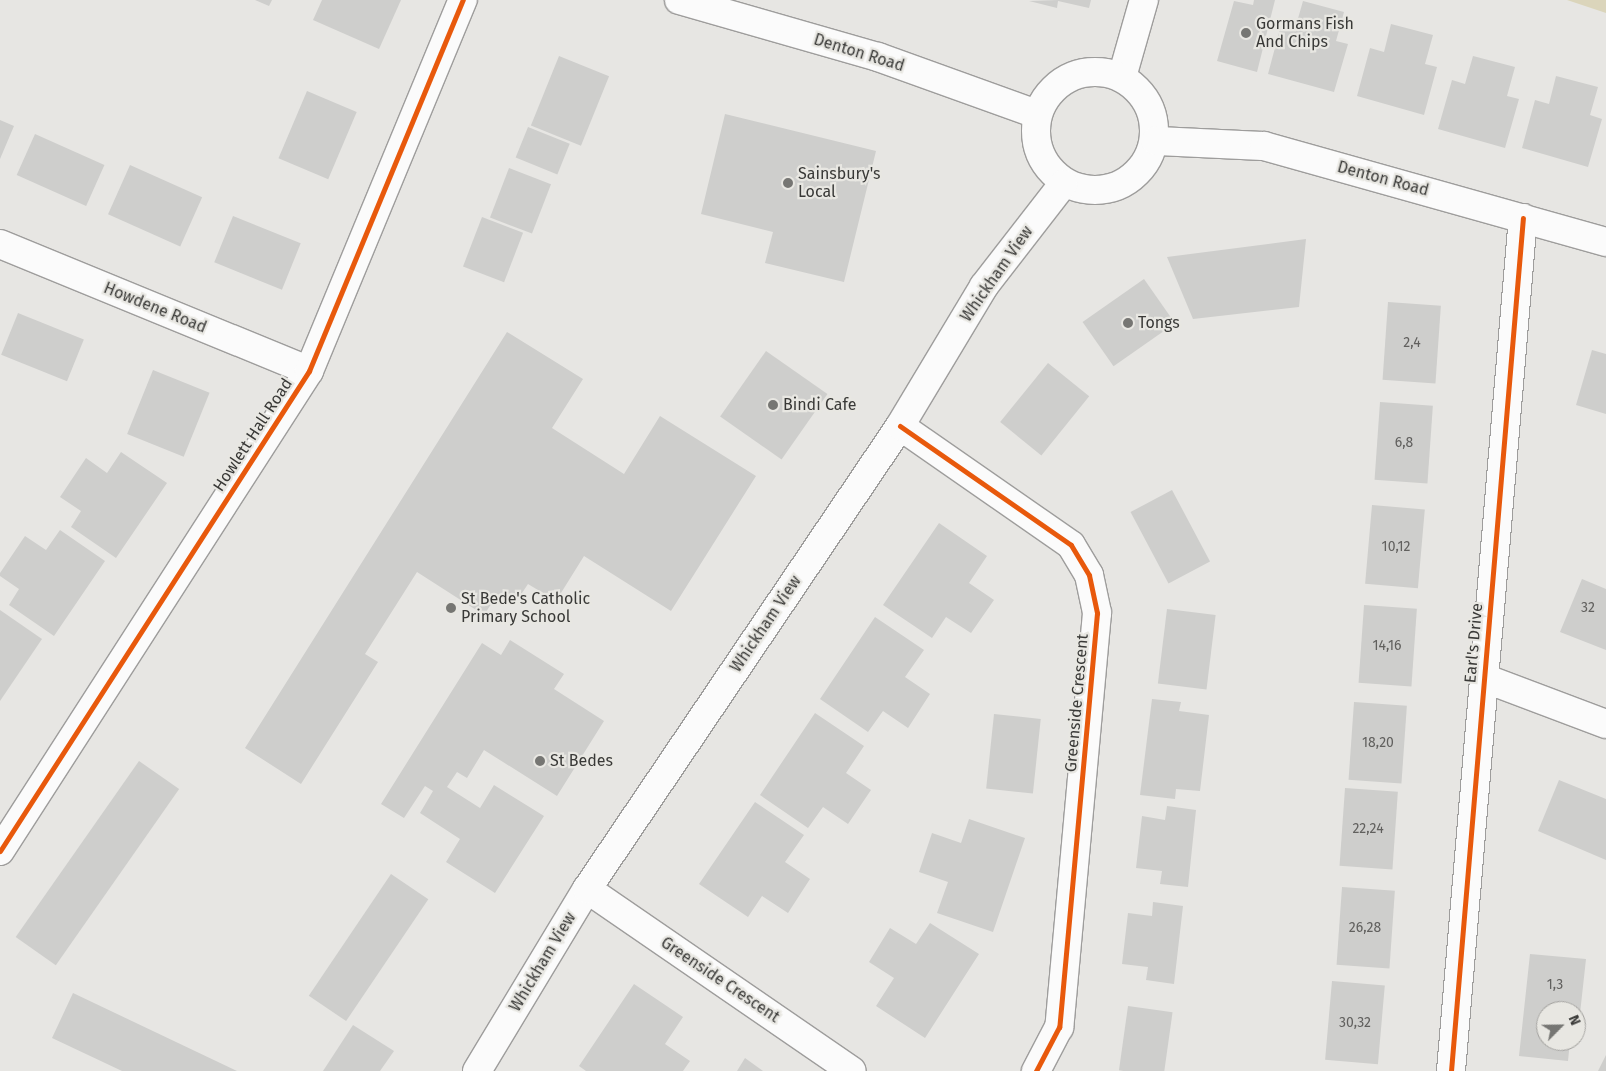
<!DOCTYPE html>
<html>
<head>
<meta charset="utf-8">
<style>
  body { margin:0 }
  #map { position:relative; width:1606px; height:1071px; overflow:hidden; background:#e7e6e3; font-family:"Fira Sans",sans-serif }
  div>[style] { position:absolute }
  .green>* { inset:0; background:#dbd5bb }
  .building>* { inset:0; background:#cececc; transform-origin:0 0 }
  .roads { filter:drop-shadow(1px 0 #9e9d9c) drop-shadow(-1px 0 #9e9d9c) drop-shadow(0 1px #9e9d9c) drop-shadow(0 -1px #9e9d9c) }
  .minor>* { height:28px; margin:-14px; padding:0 14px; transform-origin:14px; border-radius:14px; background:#fbfbfb }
  .major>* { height:28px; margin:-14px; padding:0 14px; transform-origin:14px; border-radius:14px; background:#fbfbfb }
  .major>.ring { margin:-14px; padding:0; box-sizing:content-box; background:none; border:28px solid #fbfbfb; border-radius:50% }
  .cycleway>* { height:5px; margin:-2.5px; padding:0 2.5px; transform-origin:2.5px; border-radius:2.5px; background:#e8590c }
  .dots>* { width:14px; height:14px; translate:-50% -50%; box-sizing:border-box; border:2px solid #e8e7e2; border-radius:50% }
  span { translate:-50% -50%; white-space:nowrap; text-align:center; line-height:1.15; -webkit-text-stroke:4.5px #e8e7e2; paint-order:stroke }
  .number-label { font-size:14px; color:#61605e }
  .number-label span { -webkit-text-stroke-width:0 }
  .poi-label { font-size:16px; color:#393937 }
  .left { translate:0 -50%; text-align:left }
  .street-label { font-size:16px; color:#393937 }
  .north { position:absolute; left:1536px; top:1001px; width:50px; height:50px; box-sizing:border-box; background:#e8e7e2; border:1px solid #a2a19e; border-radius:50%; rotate:67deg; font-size:14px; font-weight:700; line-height:20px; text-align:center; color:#393937 }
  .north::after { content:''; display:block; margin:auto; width:18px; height:22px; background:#767673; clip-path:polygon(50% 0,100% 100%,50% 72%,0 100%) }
</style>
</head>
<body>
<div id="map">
  <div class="green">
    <div style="clip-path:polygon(1567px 0,1606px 0,1606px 13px)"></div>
  </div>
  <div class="building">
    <div style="clip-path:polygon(255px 0,272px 0,269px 6px)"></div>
    <div style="clip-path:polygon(322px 0,401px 0,379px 49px,313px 20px)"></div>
    <div style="clip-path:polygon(1058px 0,1091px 0,1089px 8px,1058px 1px,1057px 8px,1029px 1px)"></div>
    <div style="clip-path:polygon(1254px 0,1275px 0,1257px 72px,1217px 61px,1234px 1px,1253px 5px)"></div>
    <div style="clip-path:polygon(1303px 1px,1344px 12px,1336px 41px,1348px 44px,1334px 92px,1268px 74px,1281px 25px,1295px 29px)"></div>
    <div style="clip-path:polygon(1391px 24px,1433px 35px,1425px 64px,1437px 67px,1424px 115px,1357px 96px,1370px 48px,1384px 52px)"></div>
    <div style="left:559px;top:56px;width:54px;height:75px;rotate:22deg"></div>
    <div style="clip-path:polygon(1473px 56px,1515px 67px,1507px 96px,1519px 99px,1505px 148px,1438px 129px,1452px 80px,1465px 84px)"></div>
    <div style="clip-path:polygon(1556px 76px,1598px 87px,1590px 115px,1602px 119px,1588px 167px,1522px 148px,1535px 100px,1549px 104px)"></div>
    <div style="left:307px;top:91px;width:54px;height:73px;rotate:23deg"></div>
    <div style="clip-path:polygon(725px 114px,876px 151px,844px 282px,765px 263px,773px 232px,701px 214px)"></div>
    <div style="clip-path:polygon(0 120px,14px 126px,0 159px)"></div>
    <div style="left:528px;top:127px;width:45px;height:33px;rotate:22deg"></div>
    <div style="left:35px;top:134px;width:76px;height:45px;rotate:24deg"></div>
    <div style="left:130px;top:165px;width:79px;height:54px;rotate:24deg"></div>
    <div style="left:509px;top:168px;width:45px;height:53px;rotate:21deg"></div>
    <div style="left:233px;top:216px;width:73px;height:50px;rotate:22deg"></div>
    <div style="left:482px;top:217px;width:44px;height:53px;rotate:21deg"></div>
    <div style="clip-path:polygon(1306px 239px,1299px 307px,1193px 319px,1167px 257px)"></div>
    <div style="left:1144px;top:279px;width:54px;height:75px;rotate:55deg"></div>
    <div style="left:1388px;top:302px;width:53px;height:78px;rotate:4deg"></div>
    <div style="left:18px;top:313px;width:71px;height:45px;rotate:22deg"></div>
    <div style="clip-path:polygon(507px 332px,583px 379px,552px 428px,624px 474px,660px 416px,756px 476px,671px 611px,584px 556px,556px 601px,528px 584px,514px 605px,497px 595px,484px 615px,417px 572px,365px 654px,378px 662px,301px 784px,245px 748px)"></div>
    <div style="clip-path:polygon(1592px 350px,1606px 354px,1606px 414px,1576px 405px)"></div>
    <div style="left:766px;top:351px;width:75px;height:80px;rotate:35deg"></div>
    <div style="left:1048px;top:363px;width:53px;height:76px;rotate:39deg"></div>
    <div style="left:153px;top:370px;width:61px;height:69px;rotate:22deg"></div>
    <div style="left:1380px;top:402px;width:53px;height:78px;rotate:4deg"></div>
    <div style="clip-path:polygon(121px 452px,167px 483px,116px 558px,71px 527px,81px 511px,60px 497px,86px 458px,107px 473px)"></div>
    <div style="left:1172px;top:490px;width:81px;height:47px;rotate:62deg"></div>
    <div style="left:1372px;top:505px;width:53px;height:79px;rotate:5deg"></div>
    <div style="clip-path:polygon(939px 523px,987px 556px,969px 583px,994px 600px,971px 633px,946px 617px,932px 638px,883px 605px)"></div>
    <div style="clip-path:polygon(60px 530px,105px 561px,54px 636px,9px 605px,19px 589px,0 576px,0 573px,25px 536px,46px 550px)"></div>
    <div style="clip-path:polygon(1582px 579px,1606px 589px,1606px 650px,1560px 632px)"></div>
    <div style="left:1364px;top:605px;width:53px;height:78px;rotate:4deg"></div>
    <div style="left:1167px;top:609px;width:49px;height:75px;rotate:7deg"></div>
    <div style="clip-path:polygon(0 610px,42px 639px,0 701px)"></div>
    <div style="clip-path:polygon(875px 617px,924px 650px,905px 677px,930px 694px,908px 728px,883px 711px,868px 732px,820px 699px)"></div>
    <div style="clip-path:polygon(510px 640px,564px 674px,554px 689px,604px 721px,557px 796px,484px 750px,467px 778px,457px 772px,447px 787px,480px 808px,494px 785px,544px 816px,495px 893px,446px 862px,460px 839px,420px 813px,433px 791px,425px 786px,404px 818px,381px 804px,482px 643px,501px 655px)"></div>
    <div style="clip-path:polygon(1152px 699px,1181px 702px,1179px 711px,1209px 715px,1200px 791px,1176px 789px,1175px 799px,1140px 795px)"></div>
    <div style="left:1354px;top:702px;width:53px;height:78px;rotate:4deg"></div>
    <div style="clip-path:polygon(815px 713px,864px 746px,846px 773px,871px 790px,848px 824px,823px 807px,808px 828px,760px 795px)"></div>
    <div style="left:994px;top:714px;width:47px;height:75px;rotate:6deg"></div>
    <div style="left:139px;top:761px;width:49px;height:215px;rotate:35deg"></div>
    <div style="clip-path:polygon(1559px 780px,1606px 799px,1606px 860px,1538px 831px)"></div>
    <div style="left:1345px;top:788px;width:53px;height:78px;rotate:4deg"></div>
    <div style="clip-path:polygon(755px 802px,804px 835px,785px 862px,810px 879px,788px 913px,762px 896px,748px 917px,699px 884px)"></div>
    <div style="clip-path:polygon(1167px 806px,1196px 810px,1188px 887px,1160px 884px,1162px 871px,1136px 868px,1142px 816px,1165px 820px)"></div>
    <div style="clip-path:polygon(969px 819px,1025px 838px,993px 932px,937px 913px,948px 882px,919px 872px,932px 833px,961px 843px)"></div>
    <div style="left:391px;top:874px;width:45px;height:147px;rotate:34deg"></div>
    <div style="left:1342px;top:887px;width:53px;height:78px;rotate:4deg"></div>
    <div style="clip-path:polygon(1153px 902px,1183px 906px,1174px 984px,1146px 980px,1148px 967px,1122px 964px,1128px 913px,1152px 916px)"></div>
    <div style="clip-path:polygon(930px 923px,979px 954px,925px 1038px,876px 1006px,894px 978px,869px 962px,890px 928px,916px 944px)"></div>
    <div style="clip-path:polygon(1530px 954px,1586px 959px,1577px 1041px,1576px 1011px,1546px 1011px,1546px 1041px,1570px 1041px,1568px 1061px,1519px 1056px)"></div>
    <div style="left:1332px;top:981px;width:53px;height:79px;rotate:5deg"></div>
    <div style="clip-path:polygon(634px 984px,683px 1017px,665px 1044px,690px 1061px,683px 1071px,586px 1071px,579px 1066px)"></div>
    <div style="clip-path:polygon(73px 993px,237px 1071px,122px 1071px,52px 1038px)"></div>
    <div style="left:1128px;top:1006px;width:45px;height:65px;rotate:8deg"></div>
    <div style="clip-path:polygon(353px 1025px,394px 1051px,380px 1071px,323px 1071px)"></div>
    <div style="clip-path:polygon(1606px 1055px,1606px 1071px,1598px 1071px)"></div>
    <div style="clip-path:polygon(745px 1058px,763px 1071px,737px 1071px)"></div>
  </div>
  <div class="roads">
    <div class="minor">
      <div style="left:1122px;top:77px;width:80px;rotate:-74.1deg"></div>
      <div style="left:0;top:244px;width:334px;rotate:22.3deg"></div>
      <div style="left:900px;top:426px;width:208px;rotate:34.8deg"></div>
      <div style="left:1071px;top:545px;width:35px;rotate:59deg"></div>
      <div style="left:1089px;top:575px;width:39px;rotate:78deg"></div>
      <div style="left:1097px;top:613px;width:416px;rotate:95.2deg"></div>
      <div style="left:1059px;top:1027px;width:50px;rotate:117.6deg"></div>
      <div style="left:1484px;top:678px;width:130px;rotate:20.7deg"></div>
      <div style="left:0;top:851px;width:571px;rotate:-57.23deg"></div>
      <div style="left:309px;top:371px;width:402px;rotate:-67.5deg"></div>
      <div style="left:587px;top:889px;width:321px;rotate:34.5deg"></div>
      <div style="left:1451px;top:1071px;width:856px;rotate:-85.18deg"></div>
    </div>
    <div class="major">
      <div style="left:679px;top:0;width:207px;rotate:16deg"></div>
      <div style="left:878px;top:57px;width:168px;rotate:19.8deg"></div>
      <div class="ring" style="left:1036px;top:72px;width:90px;height:90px"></div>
      <div style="left:1156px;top:141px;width:108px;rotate:2.7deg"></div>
      <div style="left:1264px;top:146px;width:355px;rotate:15.7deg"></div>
      <div style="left:477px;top:1071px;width:213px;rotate:-58.9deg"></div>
      <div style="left:587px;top:889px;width:559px;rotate:-55.94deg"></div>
      <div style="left:900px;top:426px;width:163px;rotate:-59deg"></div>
      <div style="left:984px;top:286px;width:129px;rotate:-52.2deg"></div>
    </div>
  </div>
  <div class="cycleway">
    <div style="left:900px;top:426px;width:208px;rotate:34.8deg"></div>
    <div style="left:1071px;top:545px;width:35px;rotate:59deg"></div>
    <div style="left:1089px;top:575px;width:39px;rotate:78deg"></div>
    <div style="left:1097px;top:613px;width:416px;rotate:95.2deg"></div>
    <div style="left:1059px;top:1027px;width:50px;rotate:117.6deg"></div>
    <div style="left:0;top:851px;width:571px;rotate:-57.23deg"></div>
    <div style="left:309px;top:371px;width:402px;rotate:-67.5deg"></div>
    <div style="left:1451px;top:1071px;width:856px;rotate:-85.18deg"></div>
  </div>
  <div class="dots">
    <div style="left:1246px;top:33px;background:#767673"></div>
    <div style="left:788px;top:183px;background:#767673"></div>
    <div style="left:1128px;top:323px;background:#767673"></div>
    <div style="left:773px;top:405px;background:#767673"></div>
    <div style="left:451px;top:608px;background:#767673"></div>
    <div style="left:540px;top:761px;background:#767673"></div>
  </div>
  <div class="number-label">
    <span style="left:1412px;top:343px">2,4</span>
    <span style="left:1404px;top:443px">6,8</span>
    <span style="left:1396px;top:547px">10,12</span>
    <span style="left:1588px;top:608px">32</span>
    <span style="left:1387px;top:646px">14,16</span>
    <span style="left:1378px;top:743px">18,20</span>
    <span style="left:1368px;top:829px">22,24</span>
    <span style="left:1365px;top:928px">26,28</span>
    <span style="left:1555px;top:985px">1,3</span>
    <span style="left:1355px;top:1023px">30,32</span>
  </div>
  <div class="poi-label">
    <span class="left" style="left:1256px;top:33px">Gormans Fish<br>And Chips</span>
    <span class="left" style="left:798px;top:183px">Sainsbury's<br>Local</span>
    <span class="left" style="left:1138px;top:323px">Tongs</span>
    <span class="left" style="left:783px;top:405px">Bindi Cafe</span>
    <span class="left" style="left:461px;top:608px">St Bede's Catholic<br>Primary School</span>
    <span class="left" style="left:550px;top:761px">St Bedes</span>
  </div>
  <div class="street-label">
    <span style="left:859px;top:53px;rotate:17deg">Denton Road</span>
    <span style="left:1383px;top:179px;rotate:15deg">Denton Road</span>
    <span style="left:997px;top:274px;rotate:-55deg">Whickham View</span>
    <span style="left:155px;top:308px;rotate:22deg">Howdene Road</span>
    <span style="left:253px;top:435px;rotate:-57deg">Howlett Hall Road</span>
    <span style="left:766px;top:624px;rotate:-56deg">Whickham View</span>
    <span style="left:1474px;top:643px;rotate:-85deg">Earl's Drive</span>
    <span style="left:1077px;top:703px;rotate:-85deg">Greenside Crescent</span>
    <span style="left:543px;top:962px;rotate:-59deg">Whickham View</span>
    <span style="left:720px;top:980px;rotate:34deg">Greenside Crescent</span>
  </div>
  <div class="north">N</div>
</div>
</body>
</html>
